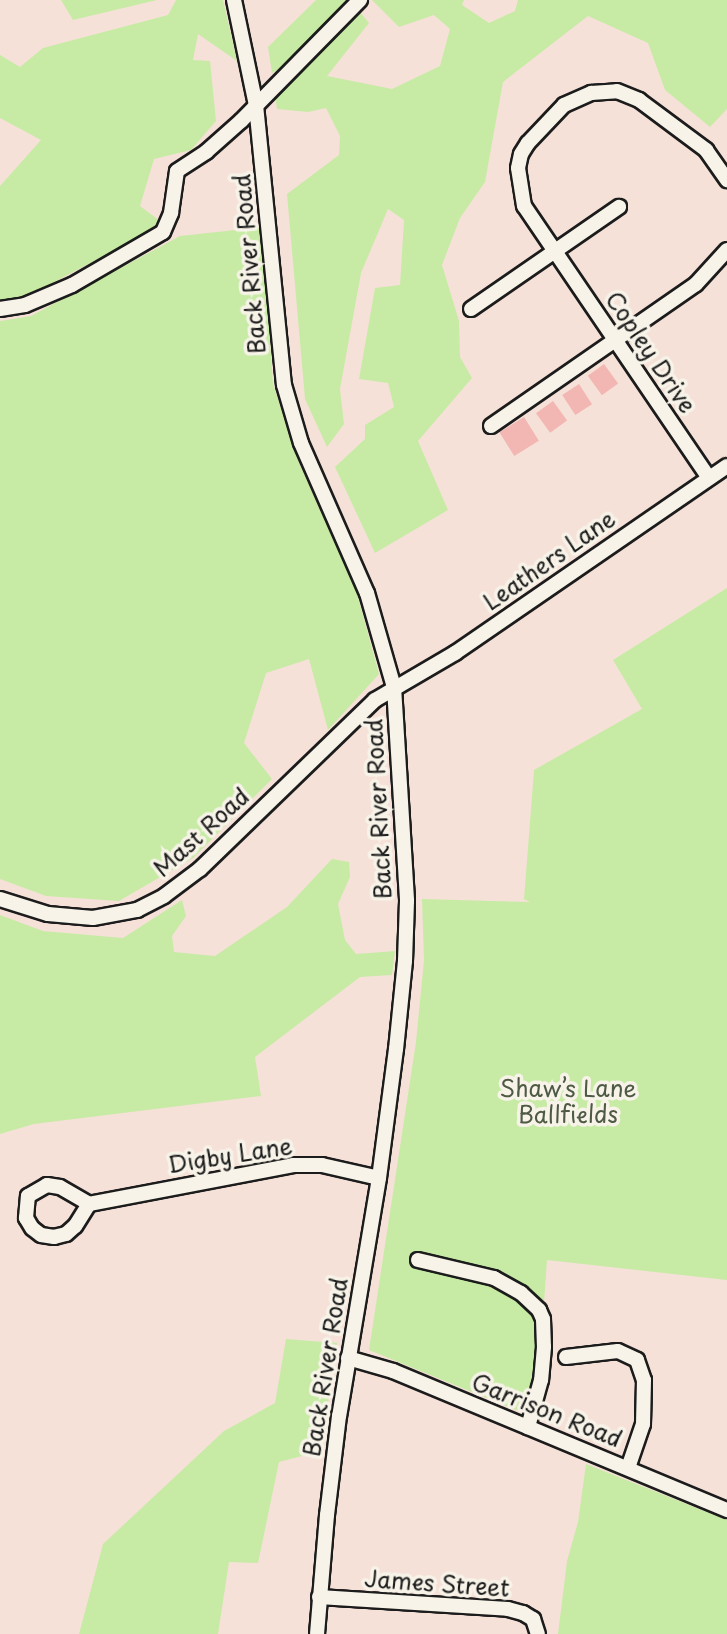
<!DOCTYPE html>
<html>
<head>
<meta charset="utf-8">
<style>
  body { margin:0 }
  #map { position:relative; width:727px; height:1634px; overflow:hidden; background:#f6e1d8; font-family:"Playpen Sans",sans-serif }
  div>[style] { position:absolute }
  .green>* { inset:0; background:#c7eba5 }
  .building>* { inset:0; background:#f2b6b3; transform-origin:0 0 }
  .roads { filter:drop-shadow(2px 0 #1c1c1c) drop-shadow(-2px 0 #1c1c1c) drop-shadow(0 2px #1c1c1c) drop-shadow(0 -2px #1c1c1c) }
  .minor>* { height:14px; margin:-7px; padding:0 7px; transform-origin:7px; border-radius:7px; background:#f7f3e8 }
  span { translate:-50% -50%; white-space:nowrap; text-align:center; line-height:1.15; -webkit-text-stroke:7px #f7f3e8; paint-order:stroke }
  .street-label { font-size:23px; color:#1c1c1c }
  .park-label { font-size:23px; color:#4f5a45 }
</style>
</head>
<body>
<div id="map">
  <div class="green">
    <div style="clip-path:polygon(61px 0,157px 0,73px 20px)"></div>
    <div style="clip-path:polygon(176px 0,223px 0,237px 61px,198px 34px,193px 60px,210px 61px,216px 121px,191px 150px,154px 159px,140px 206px,164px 224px,24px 298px,3px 303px,0 301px,0 186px,41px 140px,0 118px,0 55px,20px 67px,43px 48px,168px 15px)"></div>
    <div style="clip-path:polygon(316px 0,347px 0,288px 64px,272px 73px,268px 47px)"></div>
    <div style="clip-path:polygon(372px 0,464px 0,462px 5px,489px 23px,515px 11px,518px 0,727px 0,727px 109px,710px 127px,665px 90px,648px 43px,588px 16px,503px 82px,485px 182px,460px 218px,442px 265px,459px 321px,460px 357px,472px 378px,418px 441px,448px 510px,375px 553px,335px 467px,365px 439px,365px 425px,394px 407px,388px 383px,359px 379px,375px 288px,400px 285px,404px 220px,388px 209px,361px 273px,340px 389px,344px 424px,327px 447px,305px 399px,287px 194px,339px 155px,340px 136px,326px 108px,308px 112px,277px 109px,275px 95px,359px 11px,369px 23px,327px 76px,392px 89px,440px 66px,450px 29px,434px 15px,399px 27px)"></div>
    <div style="clip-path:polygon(262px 227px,273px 384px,299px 463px,356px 590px,379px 674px,328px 730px,309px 659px,266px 673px,244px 743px,272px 779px,193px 858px,119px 901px,46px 896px,0 879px,0 321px,31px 316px,180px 236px)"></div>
    <div style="clip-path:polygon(727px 588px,727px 1280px,547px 1260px,536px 1418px,369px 1350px,416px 1042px,424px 960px,422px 899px,530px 902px,524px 899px,534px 770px,642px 709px,613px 660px)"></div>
    <div style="clip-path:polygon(332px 859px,349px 862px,350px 877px,338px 904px,345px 940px,356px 954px,395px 951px,392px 975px,360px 977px,255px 1057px,261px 1096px,34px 1124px,0 1134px,0 915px,43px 931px,123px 938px,182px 900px,186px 916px,172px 936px,174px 952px,215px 956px,287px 907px)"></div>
    <div style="clip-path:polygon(286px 1339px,337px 1343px,321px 1451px,279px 1462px,258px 1563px,229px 1562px,218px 1634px,79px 1634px,103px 1544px,224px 1431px,275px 1403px)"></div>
    <div style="clip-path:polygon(586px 1464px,727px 1520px,727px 1634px,558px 1634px,567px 1561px,578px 1522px)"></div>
  </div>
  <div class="building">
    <div style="left:604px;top:364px;width:24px;height:20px;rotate:54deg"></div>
    <div style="left:579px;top:384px;width:24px;height:20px;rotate:57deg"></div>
    <div style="left:553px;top:401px;width:24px;height:21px;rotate:54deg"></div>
    <div style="left:524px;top:417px;width:28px;height:29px;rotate:58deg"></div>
  </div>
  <div class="roads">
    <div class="minor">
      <div style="left:234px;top:0;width:107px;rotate:78.2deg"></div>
      <div style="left:256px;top:105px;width:281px;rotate:84.3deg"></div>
      <div style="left:284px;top:385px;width:60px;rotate:73.7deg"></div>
      <div style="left:301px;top:443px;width:164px;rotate:66.3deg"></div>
      <div style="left:367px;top:593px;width:98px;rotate:74deg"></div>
      <div style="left:394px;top:687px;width:214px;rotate:86.5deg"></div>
      <div style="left:407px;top:901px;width:60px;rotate:91.9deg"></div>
      <div style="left:405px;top:961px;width:88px;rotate:95.8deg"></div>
      <div style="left:396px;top:1049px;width:130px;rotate:97.5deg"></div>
      <div style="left:379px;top:1178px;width:241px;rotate:99.5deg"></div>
      <div style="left:339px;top:1416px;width:100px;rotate:96.9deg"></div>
      <div style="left:327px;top:1515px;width:119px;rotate:94.8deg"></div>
      <div style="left:0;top:309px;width:25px;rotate:-9deg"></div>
      <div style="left:25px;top:305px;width:51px;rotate:-23.1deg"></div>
      <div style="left:72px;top:285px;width:105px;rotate:-30.2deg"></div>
      <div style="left:163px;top:232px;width:21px;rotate:-67deg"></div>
      <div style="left:171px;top:213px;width:42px;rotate:-81.9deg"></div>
      <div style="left:177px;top:171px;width:35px;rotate:-33deg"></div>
      <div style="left:206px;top:152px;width:47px;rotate:-41.5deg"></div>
      <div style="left:241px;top:121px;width:170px;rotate:-45.5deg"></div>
      <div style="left:471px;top:309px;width:180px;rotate:-34.6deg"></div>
      <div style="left:491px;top:426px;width:249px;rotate:-34.7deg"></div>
      <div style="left:696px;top:284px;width:46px;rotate:-47.6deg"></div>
      <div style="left:709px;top:478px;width:329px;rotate:-124.2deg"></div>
      <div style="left:524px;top:206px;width:38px;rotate:-99deg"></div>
      <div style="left:518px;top:168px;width:14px;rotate:-78deg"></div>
      <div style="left:521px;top:154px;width:13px;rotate:-58deg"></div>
      <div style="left:528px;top:143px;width:52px;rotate:-46.5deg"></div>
      <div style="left:564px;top:105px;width:30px;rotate:-24deg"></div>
      <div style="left:591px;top:93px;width:26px;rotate:-4deg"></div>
      <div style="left:617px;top:91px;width:24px;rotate:22deg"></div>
      <div style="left:639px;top:100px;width:84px;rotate:36.7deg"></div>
      <div style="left:706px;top:150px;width:37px;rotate:55deg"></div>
      <div style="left:0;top:899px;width:50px;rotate:17.4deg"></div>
      <div style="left:48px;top:914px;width:45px;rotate:5.1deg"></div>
      <div style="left:93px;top:918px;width:45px;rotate:-10.3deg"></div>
      <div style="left:137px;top:910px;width:30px;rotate:-27deg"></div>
      <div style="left:164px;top:896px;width:45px;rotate:-36.9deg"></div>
      <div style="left:200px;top:869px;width:243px;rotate:-44deg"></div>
      <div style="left:375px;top:700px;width:93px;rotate:-30.4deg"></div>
      <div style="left:455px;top:653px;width:330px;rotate:-34.5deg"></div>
      <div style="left:47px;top:1185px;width:13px;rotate:9deg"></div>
      <div style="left:60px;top:1187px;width:34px;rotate:30deg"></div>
      <div style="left:89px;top:1204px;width:26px;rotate:122deg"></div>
      <div style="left:75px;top:1226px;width:12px;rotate:138deg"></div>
      <div style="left:66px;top:1234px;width:12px;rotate:166deg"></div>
      <div style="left:54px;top:1237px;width:13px;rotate:-171deg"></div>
      <div style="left:41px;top:1235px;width:11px;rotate:-142deg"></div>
      <div style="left:32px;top:1228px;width:12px;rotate:-121deg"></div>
      <div style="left:26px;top:1218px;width:22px;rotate:-85deg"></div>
      <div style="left:28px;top:1196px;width:22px;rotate:-30deg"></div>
      <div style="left:89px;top:1204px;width:208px;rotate:-10.8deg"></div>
      <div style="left:293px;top:1165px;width:29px"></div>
      <div style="left:322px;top:1165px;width:58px;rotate:12.8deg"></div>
      <div style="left:418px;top:1260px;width:78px;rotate:13.3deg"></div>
      <div style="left:494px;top:1278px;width:31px;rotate:29deg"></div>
      <div style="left:521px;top:1293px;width:25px;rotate:43deg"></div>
      <div style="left:539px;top:1310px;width:10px;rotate:66deg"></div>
      <div style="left:543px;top:1319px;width:28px;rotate:88deg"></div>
      <div style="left:544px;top:1347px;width:33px;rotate:95deg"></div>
      <div style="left:541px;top:1380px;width:49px;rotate:105.5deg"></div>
      <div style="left:566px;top:1357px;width:52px;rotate:-6.6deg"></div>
      <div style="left:618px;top:1351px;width:21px;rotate:25deg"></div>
      <div style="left:637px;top:1360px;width:21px;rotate:71deg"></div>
      <div style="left:644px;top:1380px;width:44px;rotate:91.3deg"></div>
      <div style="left:643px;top:1424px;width:46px;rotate:108.8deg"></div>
      <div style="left:348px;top:1358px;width:47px;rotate:16.1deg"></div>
      <div style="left:393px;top:1371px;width:362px;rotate:22.6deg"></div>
      <div style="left:319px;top:1597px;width:189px;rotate:3.6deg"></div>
      <div style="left:508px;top:1609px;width:16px;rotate:15deg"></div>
      <div style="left:523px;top:1613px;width:12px;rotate:31deg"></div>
      <div style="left:533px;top:1619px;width:16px;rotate:72deg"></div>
    </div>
  </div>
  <div class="street-label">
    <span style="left:249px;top:264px;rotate:-95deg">Back River Road</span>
    <span style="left:651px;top:352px;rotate:56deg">Copley Drive</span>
    <span style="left:549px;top:560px;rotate:-35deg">Leathers Lane</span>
    <span style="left:378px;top:809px;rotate:-93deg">Back River Road</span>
    <span style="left:201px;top:832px;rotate:-42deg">Mast Road</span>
    <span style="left:230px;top:1155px;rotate:-9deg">Digby Lane</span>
    <span style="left:325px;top:1367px;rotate:-81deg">Back River Road</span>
    <span style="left:547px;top:1410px;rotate:22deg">Garrison Road</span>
    <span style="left:437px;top:1583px;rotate:4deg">James Street</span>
  </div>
  <div class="park-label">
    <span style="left:568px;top:1101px">Shaw’s Lane<br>Ballfields</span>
  </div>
</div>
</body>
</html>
